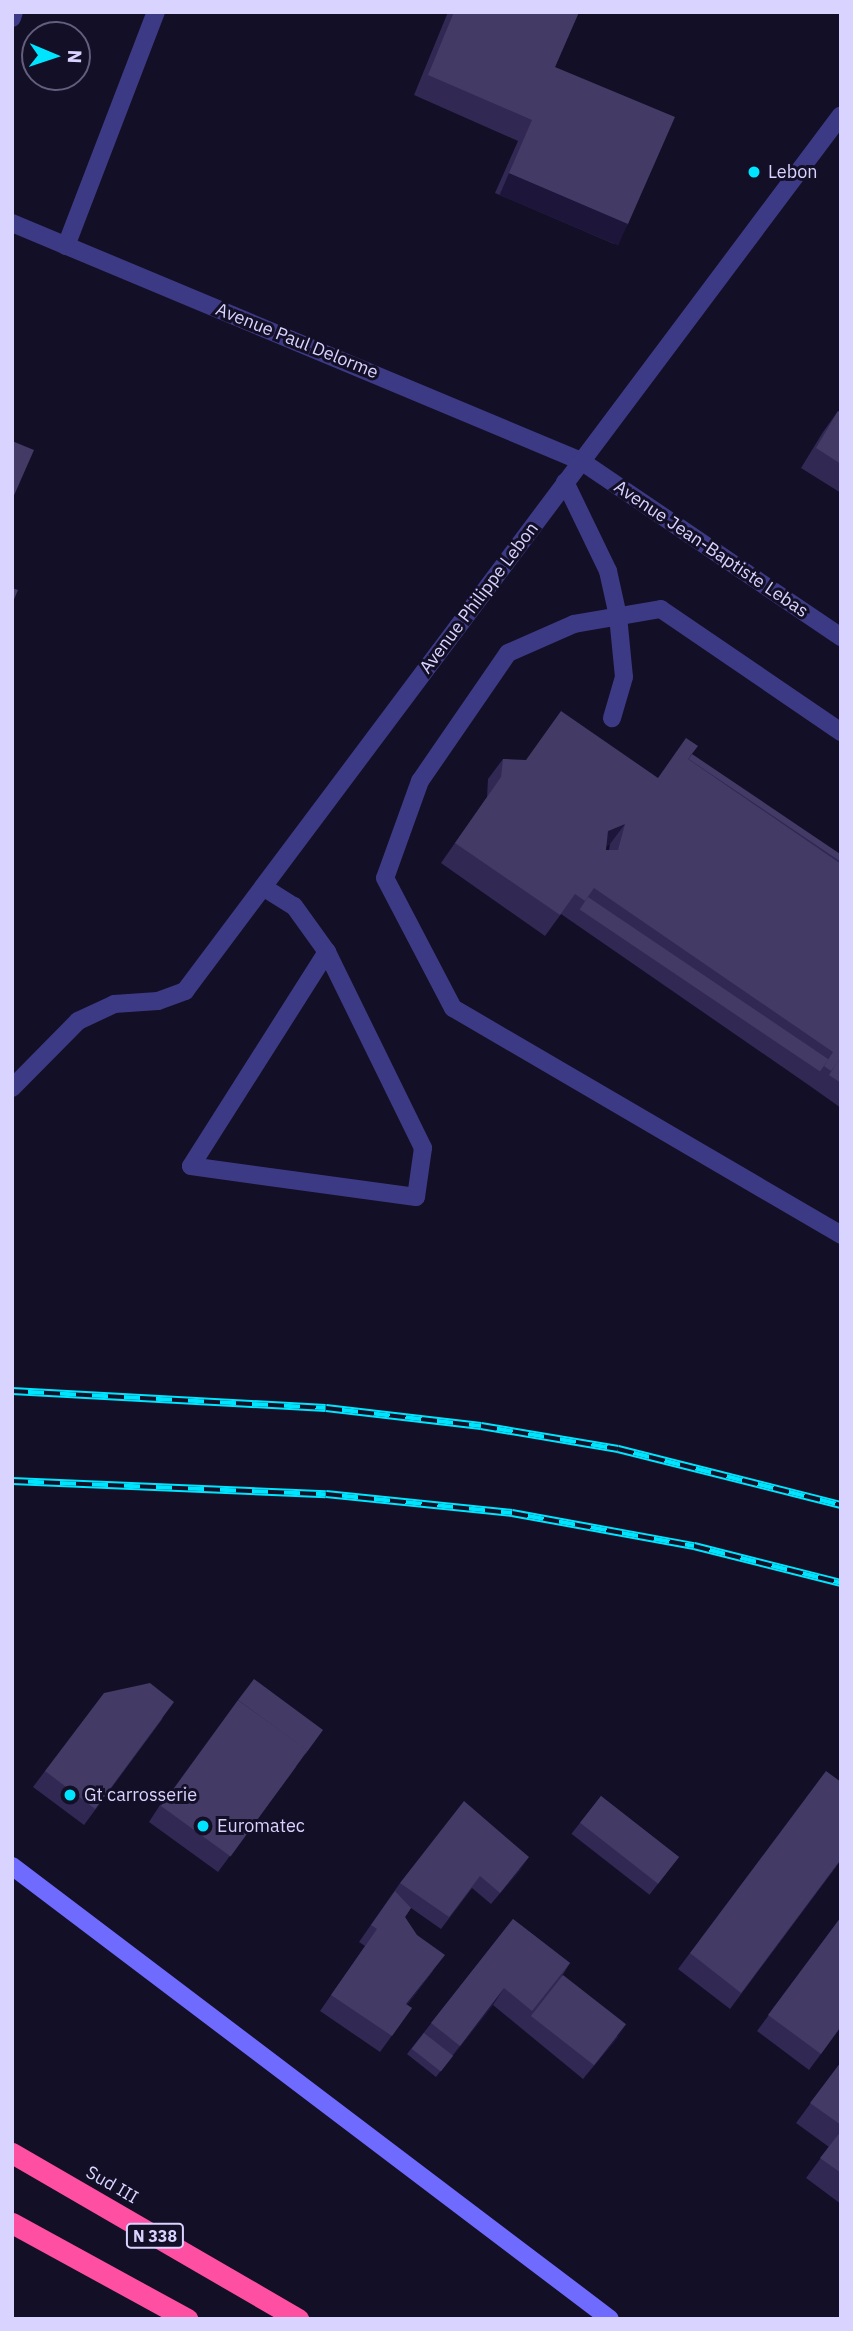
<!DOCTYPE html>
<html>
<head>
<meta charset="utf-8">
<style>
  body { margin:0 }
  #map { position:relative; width:853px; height:2331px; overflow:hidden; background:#130f26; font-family:"IBM Plex Sans",sans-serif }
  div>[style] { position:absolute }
  .lane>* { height:18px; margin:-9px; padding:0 9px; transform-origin:9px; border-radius:9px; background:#3d3a85 }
  .street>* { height:18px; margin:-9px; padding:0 9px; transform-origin:9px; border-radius:9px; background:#3d3a85 }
  .secondary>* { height:18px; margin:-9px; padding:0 9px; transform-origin:9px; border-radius:9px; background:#6f6bff }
  .highway>* { height:21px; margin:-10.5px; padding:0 10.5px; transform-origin:10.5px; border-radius:10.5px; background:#ff4fa3 }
  .rail>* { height:8px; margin-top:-4px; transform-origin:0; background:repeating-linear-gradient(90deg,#130f26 0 16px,#00e5ff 0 32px); box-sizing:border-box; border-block:2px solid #00e5ff }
  .wall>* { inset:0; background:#312854; transform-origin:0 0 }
  .shaded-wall>* { inset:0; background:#1d163a; transform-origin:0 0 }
  .building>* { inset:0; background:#433a66; transform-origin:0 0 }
  .dots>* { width:19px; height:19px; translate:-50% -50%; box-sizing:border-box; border:4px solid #130f26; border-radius:50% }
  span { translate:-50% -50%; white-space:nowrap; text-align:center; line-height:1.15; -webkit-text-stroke:6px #130f26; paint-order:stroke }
  .shield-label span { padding:2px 5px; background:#130f26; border:2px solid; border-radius:5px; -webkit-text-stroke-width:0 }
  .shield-label { font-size:16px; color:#d9d4ff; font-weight:700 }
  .poi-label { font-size:18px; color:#d9d4ff }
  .left { translate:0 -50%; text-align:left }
  .street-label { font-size:18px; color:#d9d4ff }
  .frame { position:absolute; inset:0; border:14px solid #d9d4ff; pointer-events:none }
  .north { position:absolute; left:21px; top:21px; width:70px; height:70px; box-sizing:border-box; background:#130f26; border:2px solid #625e7d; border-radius:50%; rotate:92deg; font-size:19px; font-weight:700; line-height:28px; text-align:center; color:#d9d4ff }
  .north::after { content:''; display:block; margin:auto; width:24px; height:32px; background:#00e5ff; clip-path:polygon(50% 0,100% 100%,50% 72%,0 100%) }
</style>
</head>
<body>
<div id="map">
  <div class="lane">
    <div style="left:12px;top:18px;width:6px;rotate:-72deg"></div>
    <div style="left:66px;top:246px;width:251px;rotate:-69deg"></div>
    <div style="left:565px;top:482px;width:99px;rotate:64.2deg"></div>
    <div style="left:608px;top:571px;width:46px;rotate:77.5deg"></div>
    <div style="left:618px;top:616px;width:61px;rotate:84.4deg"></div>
    <div style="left:624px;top:677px;width:43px;rotate:106.3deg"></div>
    <div style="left:841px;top:732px;width:218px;rotate:-145.7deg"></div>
    <div style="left:661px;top:609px;width:88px;rotate:170.2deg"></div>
    <div style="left:574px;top:624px;width:72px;rotate:156.3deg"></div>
    <div style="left:508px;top:653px;width:155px;rotate:124.5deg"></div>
    <div style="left:420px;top:781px;width:103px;rotate:109.8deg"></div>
    <div style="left:385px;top:878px;width:147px;rotate:62.4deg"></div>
    <div style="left:453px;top:1008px;width:450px;rotate:30.3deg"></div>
    <div style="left:263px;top:887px;width:36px;rotate:32deg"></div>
    <div style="left:294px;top:906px;width:57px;rotate:54.3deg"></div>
    <div style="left:327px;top:952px;width:218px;rotate:63.9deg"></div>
    <div style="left:423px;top:1148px;width:49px;rotate:98.1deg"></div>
    <div style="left:416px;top:1197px;width:227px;rotate:-172.2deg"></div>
    <div style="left:191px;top:1166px;width:254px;rotate:-57.6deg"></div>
    <div style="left:12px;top:1088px;width:94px;rotate:-45.4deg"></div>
  </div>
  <div class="street">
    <div style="left:12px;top:223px;width:617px;rotate:22.7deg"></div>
    <div style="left:581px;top:461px;width:314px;rotate:34.1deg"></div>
    <div style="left:78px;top:1021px;width:40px;rotate:-25deg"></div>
    <div style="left:114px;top:1004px;width:44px;rotate:-3.9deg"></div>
    <div style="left:158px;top:1001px;width:29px;rotate:-20deg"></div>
    <div style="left:185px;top:991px;width:1094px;rotate:-53.17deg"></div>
  </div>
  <div class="secondary">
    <div style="left:12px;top:1866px;width:750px;rotate:37.14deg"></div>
  </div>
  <div class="highway">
    <div style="left:12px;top:2153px;width:331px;rotate:30.1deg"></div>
    <div style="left:12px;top:2223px;width:200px;rotate:28.7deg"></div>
  </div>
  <div class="rail">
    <div style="left:12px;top:1391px;width:314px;rotate:3.1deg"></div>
    <div style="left:326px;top:1408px;width:156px;rotate:6.6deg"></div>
    <div style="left:481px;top:1426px;width:139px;rotate:9.5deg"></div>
    <div style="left:618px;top:1449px;width:230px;rotate:14.1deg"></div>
    <div style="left:12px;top:1481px;width:314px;rotate:2.4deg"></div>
    <div style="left:326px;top:1494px;width:187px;rotate:5.8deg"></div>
    <div style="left:512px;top:1513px;width:185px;rotate:10.3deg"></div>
    <div style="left:694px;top:1546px;width:152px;rotate:14.1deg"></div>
  </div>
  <div class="wall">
    <div style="clip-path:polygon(448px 12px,579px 12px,555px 67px,628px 224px,614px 244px,495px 193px,518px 141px,414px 95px)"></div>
    <div style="clip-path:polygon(838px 411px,841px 413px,841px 493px,801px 468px,823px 432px)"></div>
    <div style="clip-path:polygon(evenodd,692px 755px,841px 856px,841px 1108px,810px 1086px,811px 1084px,810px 1086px,561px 914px,545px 936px,441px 863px,487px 797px,488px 779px,503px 759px,658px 778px,692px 755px,610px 844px,609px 850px,606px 850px,606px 846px,610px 844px)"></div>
    <div style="clip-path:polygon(163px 1718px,84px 1825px,33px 1787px,45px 1771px)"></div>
    <div style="clip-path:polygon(296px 1767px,218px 1872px,149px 1822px,160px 1805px)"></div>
    <div style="clip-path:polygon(841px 1782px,841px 1860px,730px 2009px,678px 1969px,690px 1953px)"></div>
    <div style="left:601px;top:1796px;width:99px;height:48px;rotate:38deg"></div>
    <div style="clip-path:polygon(521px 1869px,491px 1904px,472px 1888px,441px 1929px,411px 1908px,405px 1917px,433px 1971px,407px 2005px,412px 2008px,380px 2052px,320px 2011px,365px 1946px,359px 1942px,400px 1883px)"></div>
    <div style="clip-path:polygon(841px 1917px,841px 2027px,809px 2070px,757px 2031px)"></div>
    <div style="clip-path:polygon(513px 1919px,570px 1963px,562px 1976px,618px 2037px,583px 2079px,493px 2005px,436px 2077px,407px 2054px)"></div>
    <div style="clip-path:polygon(841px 2062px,841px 2204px,806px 2178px,829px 2147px,796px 2123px)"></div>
  </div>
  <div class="shaded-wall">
    <div style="left:509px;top:173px;width:129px;height:24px;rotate:23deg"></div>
    <div style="clip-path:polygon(625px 824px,610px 844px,594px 851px,608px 831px)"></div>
    <div style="clip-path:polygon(529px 1857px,521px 1869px,491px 1904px,500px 1893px)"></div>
    <div style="clip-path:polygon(445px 1955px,433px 1971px,395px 2020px,406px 2004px)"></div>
    <div style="clip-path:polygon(504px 1988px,493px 2005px,448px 2062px,436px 2077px)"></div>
    <div style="clip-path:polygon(626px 2025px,618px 2037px,583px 2079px,592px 2068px)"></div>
  </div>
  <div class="building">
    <div style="clip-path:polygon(454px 12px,579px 12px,555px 67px,675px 117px,628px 224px,509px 173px,532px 120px,428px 75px)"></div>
    <div style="clip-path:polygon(838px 411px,841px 413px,841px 464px,816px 448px)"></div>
    <div style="clip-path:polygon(12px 441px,34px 450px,12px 500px)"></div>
    <div style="clip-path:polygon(12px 588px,18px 590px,12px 604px)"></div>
    <div style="clip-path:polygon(evenodd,561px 711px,658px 778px,686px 738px,698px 746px,688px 759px,841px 864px,841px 1058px,831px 1071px,824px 1066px,833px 1052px,594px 888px,585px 901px,575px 894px,560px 915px,455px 843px,501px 777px,503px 759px,526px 760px,561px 711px,625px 824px,618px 850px,606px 850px,608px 831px,625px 824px)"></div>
    <div style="left:692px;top:754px;width:181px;height:6px;rotate:34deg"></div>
    <div style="left:588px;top:897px;width:290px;height:15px;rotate:34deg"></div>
    <div style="clip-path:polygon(838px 1061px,841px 1063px,841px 1083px,829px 1075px)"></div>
    <div style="clip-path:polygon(254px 1679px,323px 1730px,304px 1756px,307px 1751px,238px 1700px)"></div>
    <div style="clip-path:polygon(150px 1683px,174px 1702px,95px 1809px,45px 1771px,104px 1693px)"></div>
    <div style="left:238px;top:1700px;width:86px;height:131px;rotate:36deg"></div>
    <div style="clip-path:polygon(826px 1771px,841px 1782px,841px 1859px,741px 1993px,690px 1953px)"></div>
    <div style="left:601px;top:1796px;width:99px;height:34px;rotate:38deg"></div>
    <div style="clip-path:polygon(464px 1801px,529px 1857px,500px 1893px,480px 1876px,449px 1917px,400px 1883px)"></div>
    <div style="clip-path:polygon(395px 1891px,411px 1908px,405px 1917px,417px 1935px,445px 1955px,406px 2004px,412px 2008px,392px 2036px,331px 1995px,377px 1929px,371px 1925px)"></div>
    <div style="clip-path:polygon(841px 1917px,841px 2026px,821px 2054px,768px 2015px)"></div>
    <div style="clip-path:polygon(513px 1919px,570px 1963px,532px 2011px,504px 1988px,460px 2046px,431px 2023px)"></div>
    <div style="left:563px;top:1975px;width:80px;height:52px;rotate:38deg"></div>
    <div style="left:424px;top:2033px;width:37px;height:20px;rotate:38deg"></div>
    <div style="clip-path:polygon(841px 2062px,841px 2125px,810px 2103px)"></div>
    <div style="clip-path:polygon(841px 2131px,841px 2173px,820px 2158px)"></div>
  </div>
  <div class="dots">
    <div style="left:754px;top:172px;background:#00e5ff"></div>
    <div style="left:70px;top:1795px;background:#00e5ff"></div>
    <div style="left:203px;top:1826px;background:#00e5ff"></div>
  </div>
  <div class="shield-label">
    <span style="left:155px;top:2236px">N 338</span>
  </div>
  <div class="poi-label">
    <span class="left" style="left:768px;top:172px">Lebon</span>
    <span class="left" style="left:84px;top:1795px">Gt carrosserie</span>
    <span class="left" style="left:217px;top:1826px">Euromatec</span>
  </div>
  <div class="street-label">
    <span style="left:297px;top:341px;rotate:22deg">Avenue Paul Delorme</span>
    <span style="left:711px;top:549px;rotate:34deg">Avenue Jean-Baptiste Lebas</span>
    <span style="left:479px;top:598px;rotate:-53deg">Avenue Philippe Lebon</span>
    <span style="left:112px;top:2185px;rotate:30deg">Sud III</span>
  </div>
  <div class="frame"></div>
  <div class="north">N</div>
</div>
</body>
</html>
